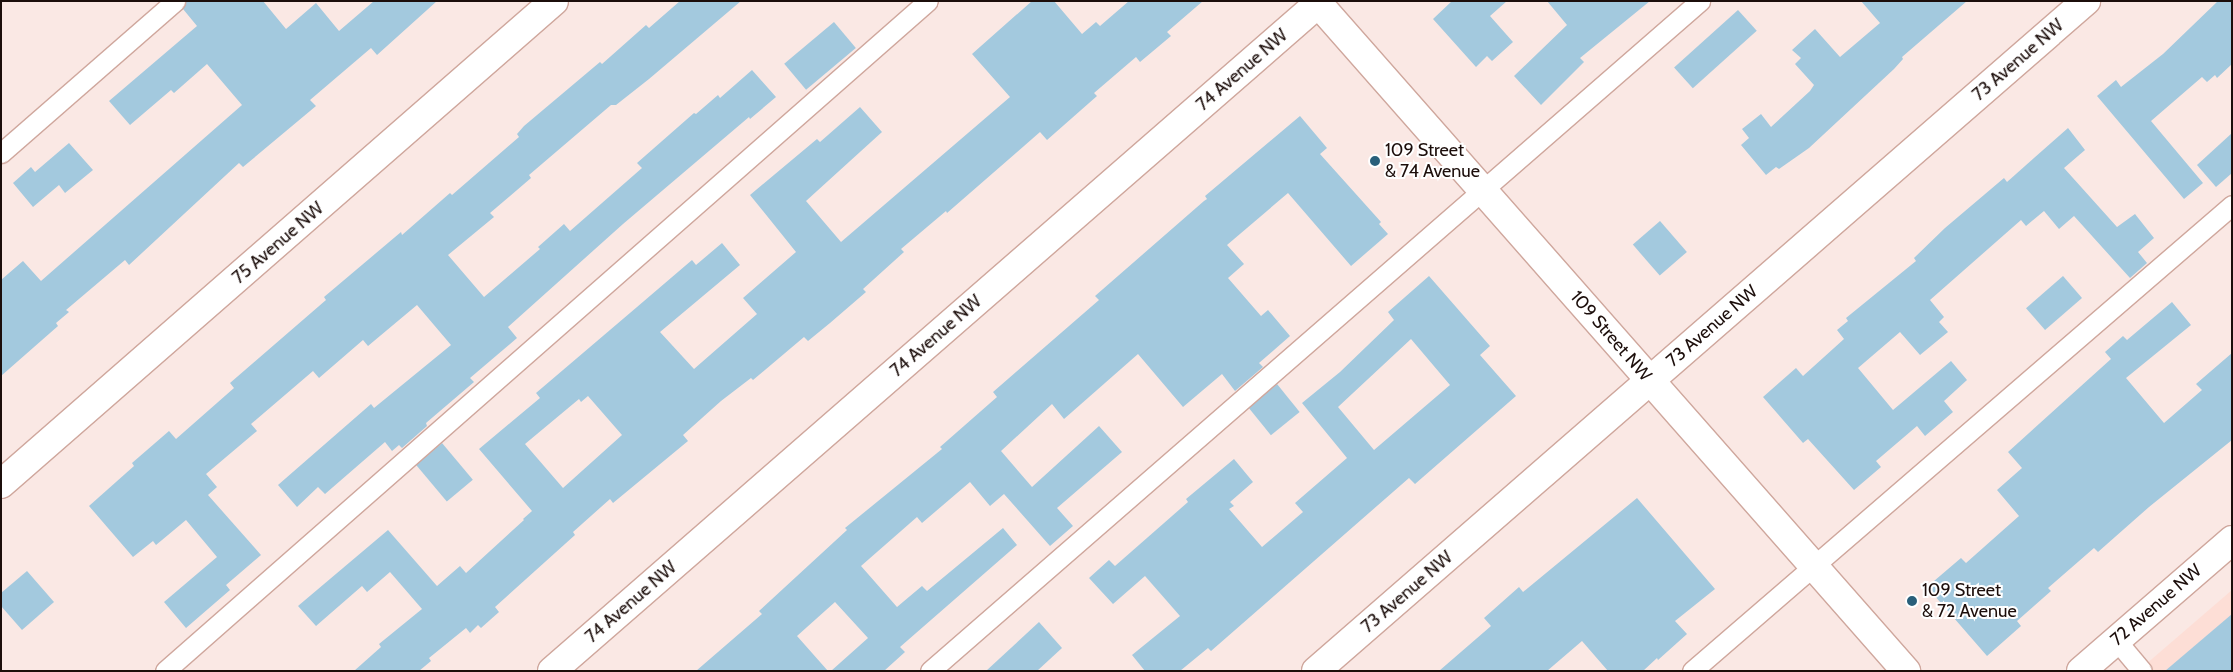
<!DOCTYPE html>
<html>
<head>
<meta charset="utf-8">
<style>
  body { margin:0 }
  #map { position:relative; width:2233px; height:672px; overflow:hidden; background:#fae8e4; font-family:Cabin,sans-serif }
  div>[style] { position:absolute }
  .built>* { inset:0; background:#fdded6 }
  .building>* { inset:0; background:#a3c9de; transform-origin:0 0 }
  .roads { filter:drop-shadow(1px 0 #cfa79d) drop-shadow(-1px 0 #cfa79d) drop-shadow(0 1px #cfa79d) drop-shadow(0 -1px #cfa79d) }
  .lane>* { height:19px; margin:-9.5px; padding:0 9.5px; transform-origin:9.5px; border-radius:9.5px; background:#fff }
  .street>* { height:28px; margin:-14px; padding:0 14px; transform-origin:14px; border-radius:14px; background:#fff }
  .secondary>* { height:28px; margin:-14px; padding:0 14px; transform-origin:14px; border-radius:14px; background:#fff }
  .dots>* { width:14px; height:14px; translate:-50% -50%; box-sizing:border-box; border:2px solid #fff; border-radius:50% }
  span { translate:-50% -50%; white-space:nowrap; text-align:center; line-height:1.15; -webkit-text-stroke:4px #fff; paint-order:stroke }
  .street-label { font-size:18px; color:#1c0e0b }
  .poi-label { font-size:18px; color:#1c0e0b }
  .left { translate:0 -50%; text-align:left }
  .frame { position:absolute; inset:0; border:2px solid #1c0e0b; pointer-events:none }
</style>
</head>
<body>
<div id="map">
  <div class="built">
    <div style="clip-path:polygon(2232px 590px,2232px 671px,2138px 671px)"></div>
  </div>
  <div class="building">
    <div style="clip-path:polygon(186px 1px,263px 1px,286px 29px,316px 3px,339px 31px,374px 1px,437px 1px,377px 55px,371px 48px,310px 100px,316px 106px,243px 167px,239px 163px,129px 265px,125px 260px,66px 310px,69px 312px,56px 323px,58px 326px,1px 376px,1px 280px,23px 261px,41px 281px,242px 105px,207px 64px,174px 93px,171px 90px,130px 125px,109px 101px,197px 26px,183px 9px)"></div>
    <div style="clip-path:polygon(680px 1px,741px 1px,649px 79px,616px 105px,611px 105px,529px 175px,531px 178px,490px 213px,494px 217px,448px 255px,484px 297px,540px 249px,538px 247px,564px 224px,570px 231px,642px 168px,637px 163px,694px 113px,696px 114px,718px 95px,720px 98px,752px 70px,776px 97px,750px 119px,749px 117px,623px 224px,508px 327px,517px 338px,470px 378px,474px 382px,426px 423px,427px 426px,402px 448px,399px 445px,392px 451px,385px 442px,325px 494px,318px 487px,297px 507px,278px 485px,371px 404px,374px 408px,451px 345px,417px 305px,368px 346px,363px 340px,319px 378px,313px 371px,251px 424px,257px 431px,206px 474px,217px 487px,208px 495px,261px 555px,226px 585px,230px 590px,186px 628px,164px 602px,217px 557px,186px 520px,156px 545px,153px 541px,133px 557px,89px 506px,134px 466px,132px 463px,169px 431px,176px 439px,234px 388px,230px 383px,326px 300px,324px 297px,401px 232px,402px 235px,450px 193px,452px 195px,519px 137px,517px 134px,524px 126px,600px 62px,602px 64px,646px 25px,649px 28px)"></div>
    <div style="clip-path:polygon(evenodd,1032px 1px,1054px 1px,1082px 34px,1096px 22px,1100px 26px,1129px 1px,1203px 1px,1167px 32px,1171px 36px,1140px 62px,1136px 57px,1094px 93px,1097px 96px,1047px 140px,1040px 132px,947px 213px,946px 211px,901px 249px,904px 252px,863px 289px,866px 292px,830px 323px,808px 341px,804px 337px,753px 380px,751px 378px,721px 401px,683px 435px,688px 441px,613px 503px,610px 499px,573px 532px,575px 535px,495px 607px,499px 612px,481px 628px,478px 625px,470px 633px,466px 628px,429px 658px,431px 661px,419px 671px,354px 671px,381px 647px,379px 644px,422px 609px,390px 572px,367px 592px,362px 586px,316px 626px,298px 606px,388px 530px,437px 586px,460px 566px,466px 573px,524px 520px,523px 519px,532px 511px,479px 449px,540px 398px,536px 393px,637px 307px,692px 260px,696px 265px,722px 243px,740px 265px,660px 332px,694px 369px,757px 314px,743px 298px,796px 252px,750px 195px,817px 139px,820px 142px,860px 107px,882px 132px,806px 201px,841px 242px,1010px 97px,972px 54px,1032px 1px,588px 396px,622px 435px,563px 488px,525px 444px,579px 399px,581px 402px,588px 396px)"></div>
    <div style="clip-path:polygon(1452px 1px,1507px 1px,1490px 16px,1513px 42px,1492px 61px,1487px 56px,1476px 67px,1433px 19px)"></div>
    <div style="clip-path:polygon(1547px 1px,1650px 1px,1580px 58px,1584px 62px,1541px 105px,1514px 76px,1567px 25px)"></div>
    <div style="clip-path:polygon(1861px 1px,1967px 1px,1902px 57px,1903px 59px,1894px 69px,1809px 148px,1779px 169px,1776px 167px,1766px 175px,1741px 145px,1749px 138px,1742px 129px,1761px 114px,1771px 127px,1810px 91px,1814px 85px,1795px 64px,1801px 58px,1792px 50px,1815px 29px,1840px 57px,1880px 23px)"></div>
    <div style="clip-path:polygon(2218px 1px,2232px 1px,2232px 64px,2217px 78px,2215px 75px,2207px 82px,2202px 77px,2151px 121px,2203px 183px,2184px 199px,2097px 96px,2116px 80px,2121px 87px,2163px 54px)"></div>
    <div style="left:1738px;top:10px;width:28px;height:86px;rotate:48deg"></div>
    <div style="left:834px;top:22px;width:34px;height:65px;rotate:50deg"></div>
    <div style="clip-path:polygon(1300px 116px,1327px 148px,1320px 154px,1381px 222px,1379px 224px,1388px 234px,1351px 266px,1288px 193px,1227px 245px,1244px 264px,1228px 278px,1261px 316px,1268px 310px,1290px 336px,1259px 363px,1263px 367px,1235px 391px,1222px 374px,1183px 407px,1138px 354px,1064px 419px,1052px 404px,1001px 451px,1032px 487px,1099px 426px,1122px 452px,1057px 508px,1073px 526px,1050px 546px,1004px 494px,990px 506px,970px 482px,922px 523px,917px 517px,861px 566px,897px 607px,922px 586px,927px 591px,1003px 528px,1017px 545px,900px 647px,905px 652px,884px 671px,831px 671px,868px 638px,835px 602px,797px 636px,828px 671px,696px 671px,762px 614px,759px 611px,847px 530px,845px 528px,942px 449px,940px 447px,997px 397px,993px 392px,1099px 300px,1095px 296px,1204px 201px,1207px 199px,1205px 196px)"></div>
    <div style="clip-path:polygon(2068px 128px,2085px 150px,2064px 168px,2117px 227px,2135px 214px,2154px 238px,2138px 252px,2147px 263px,2130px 278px,2074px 216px,2059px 229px,2044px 211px,2026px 226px,2021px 220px,1930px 300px,1944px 317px,1939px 322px,1948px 332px,1920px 355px,1900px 332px,1858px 368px,1893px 410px,1951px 361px,1967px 380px,1944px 401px,1953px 412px,1925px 436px,1917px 426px,1876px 461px,1881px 467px,1854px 490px,1808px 439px,1803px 443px,1763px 397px,1796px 368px,1803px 376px,1844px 339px,1837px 330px,1848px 321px,1846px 318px,1916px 261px,1914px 258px,1945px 228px,2004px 178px,2007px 182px)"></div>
    <div style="clip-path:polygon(2232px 133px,2232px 173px,2216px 187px,2197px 165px)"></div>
    <div style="clip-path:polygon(69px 143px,93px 170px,65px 193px,59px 185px,33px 207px,13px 183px,31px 167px,35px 172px)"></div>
    <div style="left:1660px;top:221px;width:41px;height:36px;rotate:49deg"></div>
    <div style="clip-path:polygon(evenodd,1429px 276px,1490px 346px,1480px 355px,1516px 396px,1415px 484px,1409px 478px,1211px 651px,1208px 648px,1180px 671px,1145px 671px,1132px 655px,1180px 616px,1145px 576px,1113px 604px,1089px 578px,1109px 560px,1115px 566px,1188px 502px,1186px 499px,1234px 459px,1253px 482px,1230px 502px,1234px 506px,1229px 509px,1262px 547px,1303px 512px,1295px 503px,1347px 458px,1302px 403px,1340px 372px,1394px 320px,1388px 312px,1429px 276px,1411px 339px,1450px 385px,1374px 450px,1338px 407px,1411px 339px)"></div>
    <div style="left:2063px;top:276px;width:29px;height:49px;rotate:49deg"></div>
    <div style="clip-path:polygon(2172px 302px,2191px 325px,2126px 378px,2164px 423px,2202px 390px,2196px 384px,2232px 353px,2232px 440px,2149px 507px,2098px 552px,2094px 548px,2048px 588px,2051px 591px,2017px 621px,2021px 626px,1987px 656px,1927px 587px,1961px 558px,1966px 563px,2019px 516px,1997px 490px,2022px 468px,2008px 452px,2111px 359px,2105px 352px,2123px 336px,2127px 340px)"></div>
    <div style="left:1277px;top:384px;width:36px;height:37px;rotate:51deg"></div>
    <div style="left:442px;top:443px;width:48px;height:34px;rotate:50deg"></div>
    <div style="clip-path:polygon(1637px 498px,1715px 589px,1675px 621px,1687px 634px,1658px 660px,1657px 658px,1643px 671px,1608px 671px,1582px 641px,1547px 671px,1439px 671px,1491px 626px,1484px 618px,1519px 587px,1523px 592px)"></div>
    <div style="clip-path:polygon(27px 571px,54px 602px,22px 630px,1px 606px,1px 593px)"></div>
    <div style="clip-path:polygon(2232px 614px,2232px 671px,2165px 671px)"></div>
    <div style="clip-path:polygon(1039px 622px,1062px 648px,1037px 671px,986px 671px)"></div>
  </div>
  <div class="roads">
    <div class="lane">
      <div style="left:1px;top:153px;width:231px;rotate:-41.1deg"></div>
      <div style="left:2116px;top:640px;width:40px;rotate:50deg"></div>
      <div style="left:165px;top:671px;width:1015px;rotate:-41.29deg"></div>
      <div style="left:930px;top:671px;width:1021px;rotate:-41.03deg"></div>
      <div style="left:1692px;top:671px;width:713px;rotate:-40.79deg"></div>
    </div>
    <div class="street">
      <div style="left:1px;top:484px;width:734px;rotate:-41.13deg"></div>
      <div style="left:552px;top:671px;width:1020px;rotate:-41.06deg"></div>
      <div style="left:1316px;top:671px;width:1021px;rotate:-41.03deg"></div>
      <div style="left:2081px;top:671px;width:200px;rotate:-40.9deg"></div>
    </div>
    <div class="secondary">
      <div style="left:1316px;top:1px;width:893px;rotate:48.63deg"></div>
    </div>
  </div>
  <div class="dots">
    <div style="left:1375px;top:161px;background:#295f7a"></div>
    <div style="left:1912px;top:601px;background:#295f7a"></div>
  </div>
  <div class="street-label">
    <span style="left:2018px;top:60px;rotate:-41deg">73 Avenue NW</span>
    <span style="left:1242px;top:70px;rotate:-41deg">74 Avenue NW</span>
    <span style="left:278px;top:243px;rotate:-41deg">75 Avenue NW</span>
    <span style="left:1712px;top:326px;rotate:-41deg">73 Avenue NW</span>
    <span style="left:936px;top:336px;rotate:-41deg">74 Avenue NW</span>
    <span style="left:1611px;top:336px;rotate:49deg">109 Street NW</span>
    <span style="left:1407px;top:592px;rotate:-41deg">73 Avenue NW</span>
    <span style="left:631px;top:602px;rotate:-41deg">74 Avenue NW</span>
    <span style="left:2156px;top:605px;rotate:-41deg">72 Avenue NW</span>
  </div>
  <div class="poi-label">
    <span class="left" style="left:1385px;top:161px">109 Street<br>&amp; 74 Avenue</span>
    <span class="left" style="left:1922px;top:601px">109 Street<br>&amp; 72 Avenue</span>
  </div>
  <div class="frame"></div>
</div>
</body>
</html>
